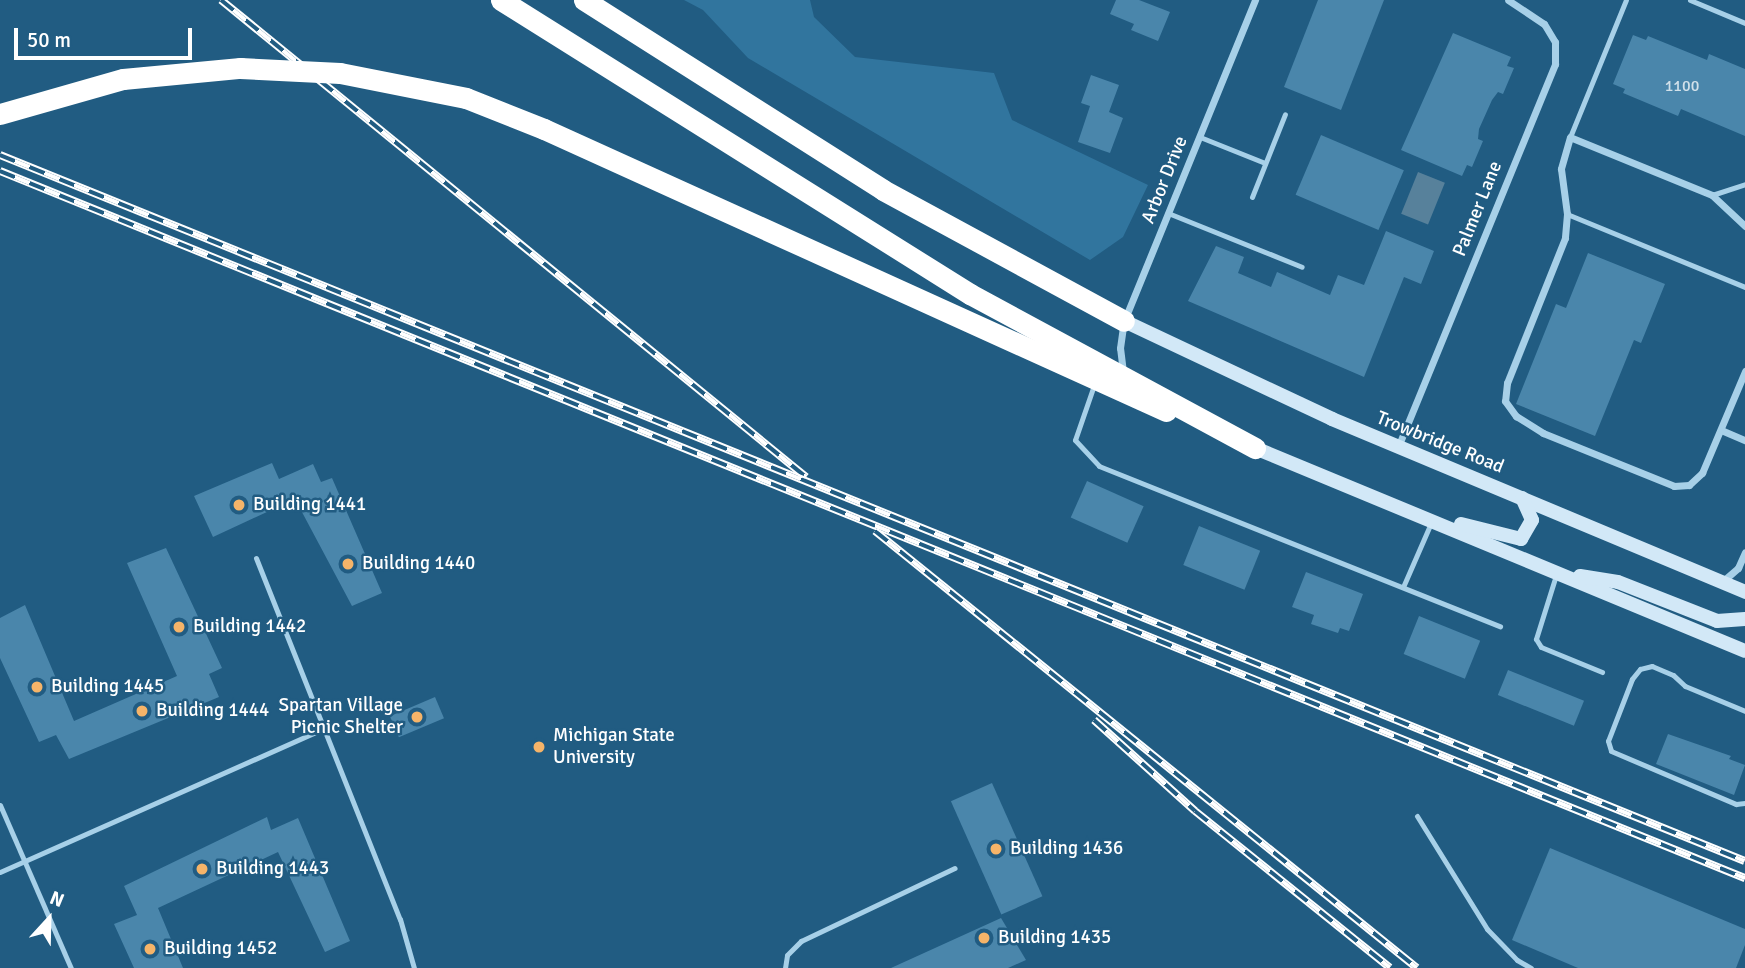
<!DOCTYPE html>
<html>
<head>
<meta charset="utf-8">
<style>
  body { margin:0 }
  #map { position:relative; width:1745px; height:968px; overflow:hidden; background:#215c82; font-family:Signika,sans-serif }
  div>[style] { position:absolute }
  .green>* { inset:0; background:#31759e }
  .water>* { inset:0; background:#57819b; transform-origin:0 0 }
  .building>* { inset:0; background:#4a86ab; transform-origin:0 0 }
  .lane>* { height:5px; margin:-2.5px; padding:0 2.5px; transform-origin:2.5px; border-radius:2.5px; background:#a7d0e8 }
  .street>* { height:7px; margin:-3.5px; padding:0 3.5px; transform-origin:3.5px; border-radius:3.5px; background:#a7d0e8 }
  .secondary>* { height:14px; margin:-7px; padding:0 7px; transform-origin:7px; border-radius:7px; background:#d2e8f7 }
  .highway>* { height:21px; margin:-10.5px; padding:0 10.5px; transform-origin:10.5px; border-radius:10.5px; background:#fff }
  .rail>* { height:8px; margin-top:-4px; transform-origin:0; background:repeating-linear-gradient(90deg,#215c82 0 16px,#fff 0 32px); box-sizing:border-box; border-block:2px solid #fff }
  .highway-bridge>* { height:21px; margin:-10.5px; padding:0 10.5px; transform-origin:10.5px; border-radius:10.5px; background:#fff }
  .dots>* { width:19px; height:19px; translate:-50% -50%; box-sizing:border-box; border:4px solid #215c82; border-radius:50% }
  span { translate:-50% -50%; white-space:nowrap; text-align:center; line-height:1.15; -webkit-text-stroke:5px #215c82; paint-order:stroke }
  .number-label { font-size:16px; color:#d2e1ea }
  .number-label span { -webkit-text-stroke-width:0 }
  .street-label { font-size:19px; color:#fff }
  .poi-label { font-size:19px; color:#fff }
  .left { translate:0 -50%; text-align:left }
  .right { translate:-100% -50%; text-align:right }
  .north { position:absolute; left:14px; top:884px; width:70px; height:70px; -webkit-text-stroke:5px #215c82; paint-order:stroke; rotate:22deg; font-size:19px; font-weight:700; line-height:28px; text-align:center; color:#fff }
  .north::after { content:''; display:block; margin:auto; width:24px; height:32px; background:#fff; clip-path:polygon(50% 0,100% 100%,50% 72%,0 100%) }
  .scale { position:absolute; left:14px; top:28px; width:178px; height:32px; box-sizing:border-box; border:4px solid #fff; border-top:0; padding-left:9px; font-size:21px; line-height:24px; white-space:nowrap; color:#fff; -webkit-text-stroke:5px #215c82; paint-order:stroke }
</style>
</head>
<body>
<div id="map">
  <div class="green">
    <div style="clip-path:polygon(684px 0,810px 0,814px 17px,855px 57px,994px 73px,1012px 120px,1148px 185px,1123px 237px,1090px 260px,748px 58px,703px 10px)"></div>
  </div>
  <div class="water">
    <div style="left:1418px;top:172px;width:29px;height:45px;rotate:22deg"></div>
  </div>
  <div class="building">
    <div style="clip-path:polygon(1116px 0,1139px 0,1170px 12px,1158px 41px,1131px 30px,1134px 24px,1110px 14px)"></div>
    <div style="clip-path:polygon(1318px 0,1384px 0,1341px 110px,1284px 87px)"></div>
    <div style="clip-path:polygon(1453px 33px,1511px 57px,1507px 66px,1514px 68px,1503px 94px,1498px 92px,1492px 100px,1479px 129px,1478px 139px,1483px 141px,1472px 167px,1467px 165px,1462px 176px,1401px 150px)"></div>
    <div style="clip-path:polygon(1633px 35px,1646px 40px,1648px 36px,1707px 60px,1709px 54px,1745px 69px,1745px 136px,1681px 109px,1678px 116px,1623px 93px,1625px 89px,1613px 84px)"></div>
    <div style="clip-path:polygon(1091px 75px,1119px 85px,1109px 112px,1123px 118px,1110px 153px,1078px 142px,1090px 106px,1081px 103px)"></div>
    <div style="left:1321px;top:135px;width:90px;height:65px;rotate:23deg"></div>
    <div style="clip-path:polygon(1386px 231px,1434px 251px,1421px 284px,1404px 277px,1364px 377px,1188px 301px,1216px 246px,1244px 257px,1238px 273px,1271px 287px,1277px 272px,1330px 295px,1338px 275px,1364px 285px)"></div>
    <div style="clip-path:polygon(1588px 253px,1665px 284px,1641px 343px,1634px 340px,1595px 436px,1516px 404px,1556px 304px,1566px 308px)"></div>
    <div style="clip-path:polygon(272px 463px,279px 479px,313px 464px,321px 482px,332px 478px,382px 593px,352px 606px,295px 499px,213px 537px,194px 496px)"></div>
    <div style="left:1087px;top:481px;width:62px;height:40px;rotate:24deg"></div>
    <div style="left:1199px;top:526px;width:66px;height:42px;rotate:22deg"></div>
    <div style="clip-path:polygon(166px 548px,222px 668px,209px 674px,219px 697px,69px 759px,56px 735px,39px 742px,0 658px,0 618px,25px 605px,74px 721px,177px 676px,127px 563px)"></div>
    <div style="clip-path:polygon(1306px 572px,1363px 594px,1349px 631px,1340px 628px,1338px 633px,1311px 624px,1314px 615px,1292px 607px)"></div>
    <div style="left:1419px;top:616px;width:66px;height:41px;rotate:22deg"></div>
    <div style="left:1508px;top:670px;width:82px;height:27px;rotate:22deg"></div>
    <div style="left:435px;top:697px;width:23px;height:49px;rotate:67deg"></div>
    <div style="clip-path:polygon(1668px 734px,1731px 756px,1729px 759px,1745px 765px,1734px 795px,1656px 764px)"></div>
    <div style="left:992px;top:783px;width:124px;height:45px;rotate:66deg"></div>
    <div style="clip-path:polygon(267px 817px,271px 830px,298px 818px,350px 941px,325px 952px,278px 852px,158px 908px,183px 968px,134px 968px,114px 924px,137px 915px,124px 886px)"></div>
    <div style="clip-path:polygon(1550px 848px,1745px 929px,1745px 945px,1736px 968px,1578px 968px,1512px 940px)"></div>
    <div style="clip-path:polygon(1001px 918px,1026px 960px,1008px 968px,891px 968px)"></div>
  </div>
  <div class="lane">
    <div style="left:1690px;top:0;width:60px;rotate:22.7deg"></div>
    <div style="left:1200px;top:137px;width:70px;rotate:21.8deg"></div>
    <div style="left:1570px;top:137px;width:148px;rotate:-67.8deg"></div>
    <div style="left:1712px;top:195px;width:35px;rotate:-18deg"></div>
    <div style="left:1252px;top:197px;width:89px;rotate:-68.3deg"></div>
    <div style="left:1168px;top:213px;width:144px;rotate:21.9deg"></div>
    <div style="left:1567px;top:214px;width:192px;rotate:22.3deg"></div>
    <div style="left:1094px;top:385px;width:58px;rotate:109.1deg"></div>
    <div style="left:1075px;top:440px;width:35px;rotate:47deg"></div>
    <div style="left:1099px;top:466px;width:432px;rotate:21.8deg"></div>
    <div style="left:256px;top:558px;width:389px;rotate:68.3deg"></div>
    <div style="left:400px;top:919px;width:51px;rotate:74.1deg"></div>
    <div style="left:1556px;top:575px;width:67px;rotate:107.4deg"></div>
    <div style="left:1536px;top:639px;width:9px;rotate:58deg"></div>
    <div style="left:1541px;top:647px;width:66px;rotate:22.3deg"></div>
    <div style="left:1403px;top:587px;width:70px;rotate:-66.4deg"></div>
    <div style="left:1745px;top:711px;width:65px;rotate:-157.4deg"></div>
    <div style="left:1685px;top:686px;width:16px;rotate:-137deg"></div>
    <div style="left:1673px;top:675px;width:23px;rotate:-157deg"></div>
    <div style="left:1652px;top:666px;width:12px;rotate:166deg"></div>
    <div style="left:1640px;top:669px;width:13px;rotate:129deg"></div>
    <div style="left:1632px;top:679px;width:66px;rotate:111.2deg"></div>
    <div style="left:1608px;top:741px;width:10px;rotate:73deg"></div>
    <div style="left:1611px;top:751px;width:136px;rotate:23deg"></div>
    <div style="left:1736px;top:804px;width:9px;rotate:-6deg"></div>
    <div style="left:0;top:805px;width:178px;rotate:66.5deg"></div>
    <div style="left:1417px;top:816px;width:133px;rotate:58.2deg"></div>
    <div style="left:1487px;top:929px;width:43px;rotate:45.9deg"></div>
    <div style="left:1517px;top:960px;width:16px;rotate:30deg"></div>
    <div style="left:0;top:872px;width:351px;rotate:-23.9deg"></div>
    <div style="left:785px;top:968px;width:13px;rotate:-81deg"></div>
    <div style="left:787px;top:955px;width:20px;rotate:-45deg"></div>
    <div style="left:801px;top:941px;width:170px;rotate:-25.4deg"></div>
  </div>
  <div class="street">
    <div style="left:1745px;top:226px;width:45px;rotate:-136.8deg"></div>
    <div style="left:1712px;top:195px;width:153px;rotate:-157.8deg"></div>
    <div style="left:1570px;top:137px;width:33px;rotate:106deg"></div>
    <div style="left:1561px;top:169px;width:45px;rotate:82.4deg"></div>
    <div style="left:1567px;top:214px;width:24px;rotate:95deg"></div>
    <div style="left:1565px;top:238px;width:156px;rotate:111.8deg"></div>
    <div style="left:1507px;top:383px;width:18px;rotate:96deg"></div>
    <div style="left:1505px;top:401px;width:19px;rotate:54deg"></div>
    <div style="left:1516px;top:416px;width:32px;rotate:32deg"></div>
    <div style="left:1543px;top:433px;width:141px;rotate:22deg"></div>
    <div style="left:1674px;top:486px;width:15px;rotate:-4deg"></div>
    <div style="left:1689px;top:485px;width:18px;rotate:-43deg"></div>
    <div style="left:1702px;top:473px;width:111px;rotate:-67.1deg"></div>
    <div style="left:1123px;top:372px;width:24px;rotate:-97deg"></div>
    <div style="left:1120px;top:348px;width:27px;rotate:-82deg"></div>
    <div style="left:1124px;top:321px;width:347px;rotate:-67.8deg"></div>
    <div style="left:1721px;top:430px;width:26px;rotate:23deg"></div>
    <div style="left:1398px;top:447px;width:414px;rotate:-67.7deg"></div>
    <div style="left:1555px;top:64px;width:22px;rotate:-90deg"></div>
    <div style="left:1555px;top:42px;width:21px;rotate:-121deg"></div>
    <div style="left:1544px;top:24px;width:43px;rotate:-146.3deg"></div>
    <div style="left:1723px;top:581px;width:20px;rotate:-41deg"></div>
    <div style="left:1738px;top:568px;width:17px;rotate:-66deg"></div>
  </div>
  <div class="secondary">
    <div style="left:1124px;top:321px;width:230px;rotate:25.2deg"></div>
    <div style="left:1332px;top:419px;width:448px;rotate:22.7deg"></div>
    <div style="left:1255px;top:448px;width:530px;rotate:22.5deg"></div>
    <div style="left:1461px;top:524px;width:62px;rotate:14deg"></div>
    <div style="left:1521px;top:539px;width:22px;rotate:-60deg"></div>
    <div style="left:1532px;top:520px;width:24px;rotate:-114deg"></div>
    <div style="left:1580px;top:576px;width:38px;rotate:9deg"></div>
    <div style="left:1618px;top:582px;width:106px;rotate:21.5deg"></div>
    <div style="left:1717px;top:621px;width:28px;rotate:-4deg"></div>
  </div>
  <div class="highway">
    <div style="left:501px;top:0;width:554px;rotate:32.08deg"></div>
    <div style="left:970px;top:294px;width:324px;rotate:28.4deg"></div>
    <div style="left:584px;top:0;width:354px;rotate:32.4deg"></div>
    <div style="left:883px;top:190px;width:274px;rotate:28.5deg"></div>
    <div style="left:466px;top:98px;width:84px;rotate:21.7deg"></div>
    <div style="left:544px;top:129px;width:683px;rotate:24.39deg"></div>
  </div>
  <div class="rail">
    <div style="left:221px;top:0;width:755px;rotate:39.19deg"></div>
    <div style="left:0;top:155px;width:1882px;rotate:22.03deg"></div>
    <div style="left:0;top:171px;width:1883px;rotate:22.06deg"></div>
    <div style="left:875px;top:531px;width:696px;rotate:38.88deg"></div>
    <div style="left:1094px;top:720px;width:136px;rotate:42deg"></div>
    <div style="left:1195px;top:811px;width:250px;rotate:38.8deg"></div>
  </div>
  <div class="highway-bridge">
    <div style="left:0;top:114px;width:128px;rotate:-15.9deg"></div>
    <div style="left:123px;top:79px;width:118px;rotate:-5.4deg"></div>
    <div style="left:240px;top:68px;width:100px;rotate:2.9deg"></div>
    <div style="left:340px;top:73px;width:128px;rotate:11.2deg"></div>
  </div>
  <div class="dots">
    <div style="left:239px;top:505px;background:#f5b469"></div>
    <div style="left:348px;top:564px;background:#f5b469"></div>
    <div style="left:179px;top:627px;background:#f5b469"></div>
    <div style="left:37px;top:687px;background:#f5b469"></div>
    <div style="left:142px;top:711px;background:#f5b469"></div>
    <div style="left:417px;top:717px;background:#f5b469"></div>
    <div style="left:539px;top:747px;background:#f5b469"></div>
    <div style="left:996px;top:849px;background:#f5b469"></div>
    <div style="left:202px;top:869px;background:#f5b469"></div>
    <div style="left:984px;top:938px;background:#f5b469"></div>
    <div style="left:150px;top:949px;background:#f5b469"></div>
  </div>
  <div class="number-label">
    <span style="left:1682px;top:86px">1100</span>
  </div>
  <div class="street-label">
    <span style="left:1165px;top:180px;rotate:-68deg">Arbor Drive</span>
    <span style="left:1478px;top:209px;rotate:-68deg">Palmer Lane</span>
    <span style="left:1440px;top:443px;rotate:22deg">Trowbridge Road</span>
  </div>
  <div class="poi-label">
    <span class="left" style="left:253px;top:505px">Building 1441</span>
    <span class="left" style="left:362px;top:564px">Building 1440</span>
    <span class="left" style="left:193px;top:627px">Building 1442</span>
    <span class="left" style="left:51px;top:687px">Building 1445</span>
    <span class="right" style="left:403px;top:717px">Spartan Village<br>Picnic Shelter</span>
    <span class="left" style="left:156px;top:711px">Building 1444</span>
    <span class="left" style="left:553px;top:747px">Michigan State<br>University</span>
    <span class="left" style="left:1010px;top:849px">Building 1436</span>
    <span class="left" style="left:216px;top:869px">Building 1443</span>
    <span class="left" style="left:998px;top:938px">Building 1435</span>
    <span class="left" style="left:164px;top:949px">Building 1452</span>
  </div>
  <div class="north">N</div>
  <div class="scale">50 m</div>
</div>
</body>
</html>
